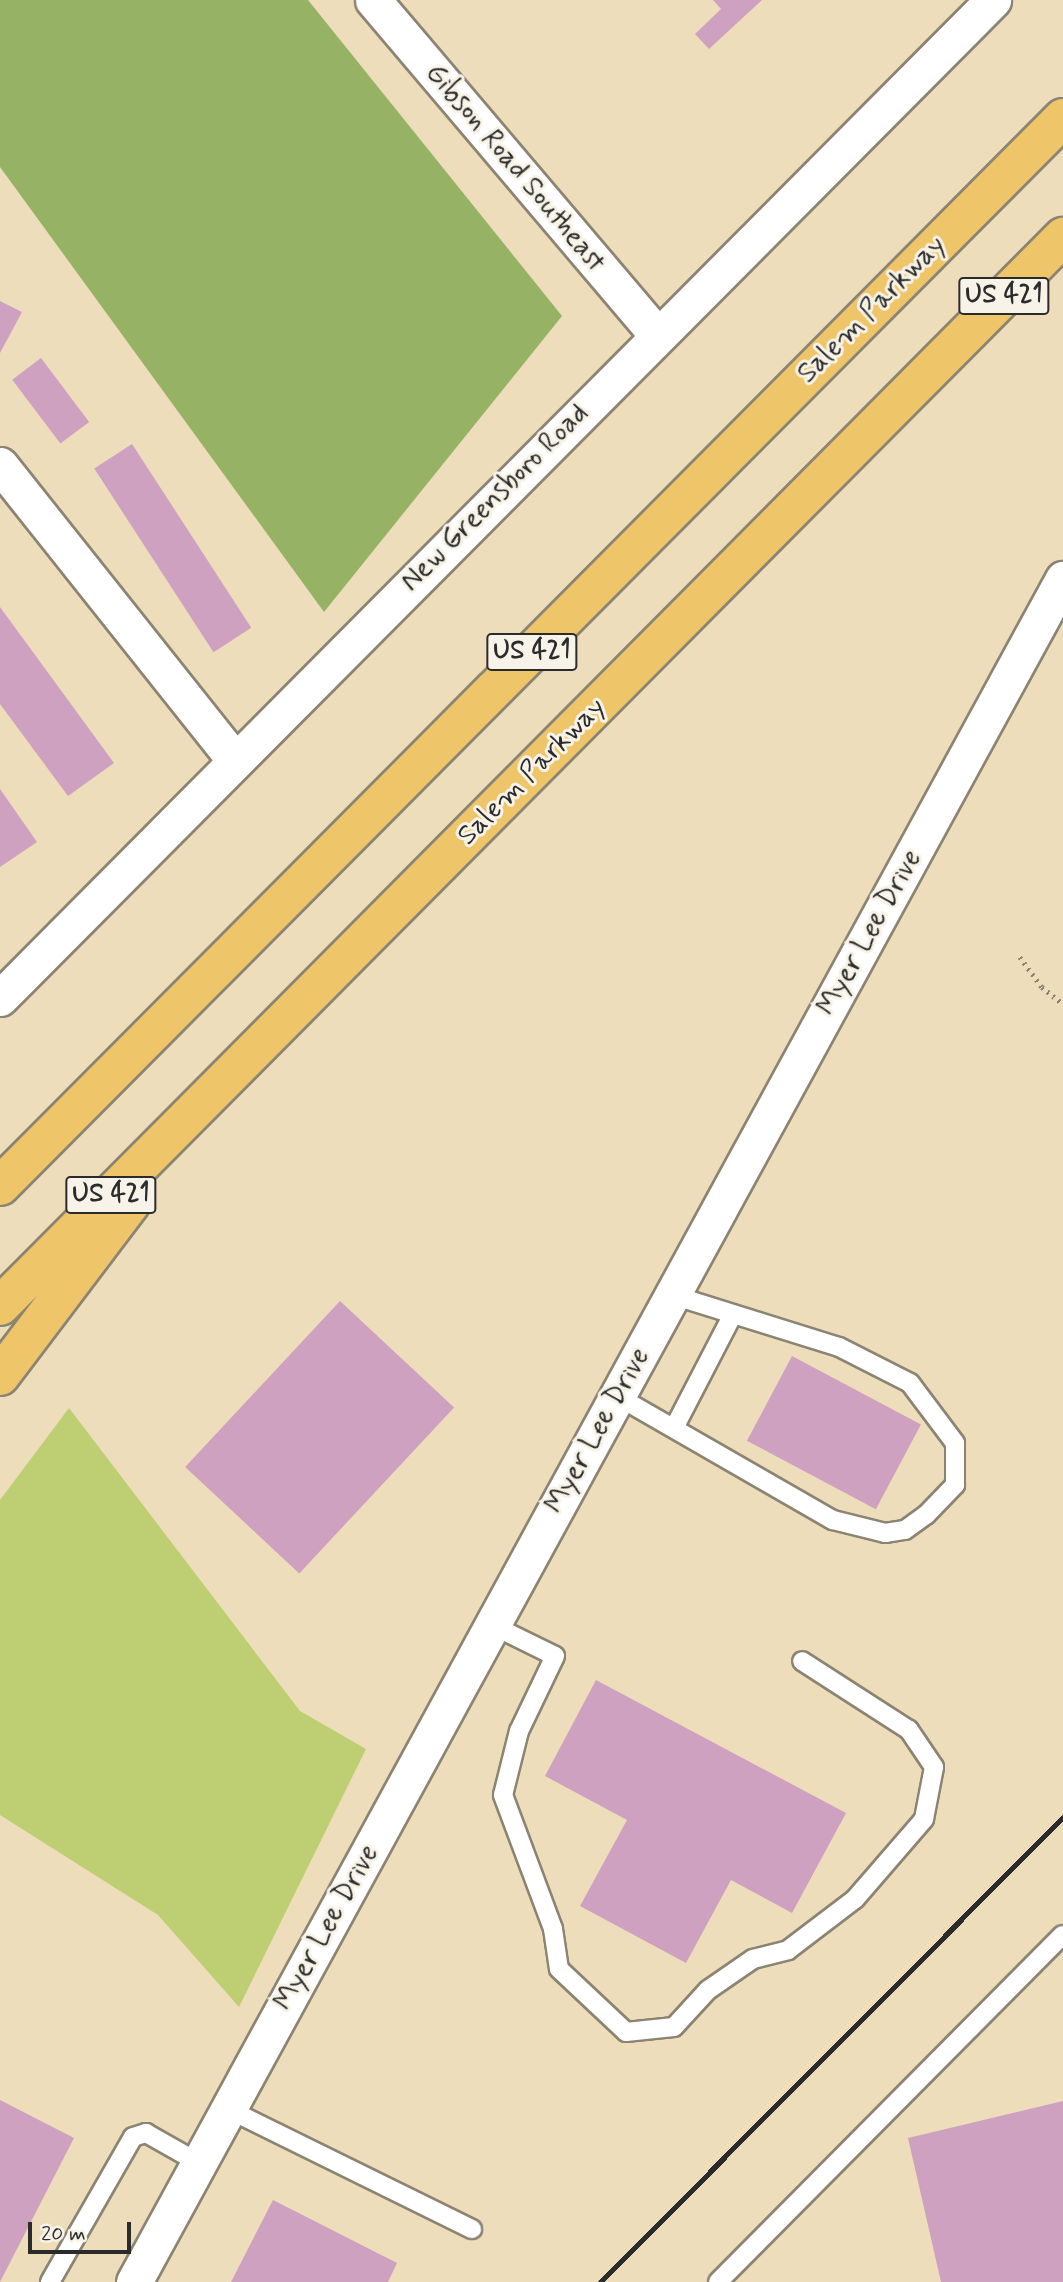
<!DOCTYPE html>
<html>
<head>
<meta charset="utf-8">
<style>
  body { margin:0 }
  #map { position:relative; width:1063px; height:2282px; overflow:hidden; background:#edddbb; font-family:Mynerve,sans-serif }
  div>[style] { position:absolute }
  .green>* { inset:0; background:#bdcf72 }
  .forest>* { inset:0; background:#96b264 }
  .building>* { inset:0; background:#cda1bf; transform-origin:0 0 }
  .path>* { height:4.5px; margin-top:-2.25px; transform-origin:0; background:repeating-linear-gradient(90deg,#8c8473 0 2px,transparent 0 7px) }
  .roads { filter:drop-shadow(2px 0 #8c8473) drop-shadow(-2px 0 #8c8473) drop-shadow(0 2px #8c8473) drop-shadow(0 -2px #8c8473) }
  .service>* { height:18px; margin:-9px; padding:0 9px; transform-origin:9px; border-radius:9px; background:#fff }
  .minor>* { height:35px; margin:-17.5px; padding:0 17.5px; transform-origin:17.5px; border-radius:17.5px; background:#fff }
  .motorway>* { height:38px; margin:-19px; padding:0 19px; transform-origin:19px; border-radius:19px; background:#eec569 }
  .rail>* { height:5px; margin:-2.5px; padding:0 2.5px; transform-origin:2.5px; border-radius:2.5px; background:#2b2b2b }
  span { translate:-50% -50%; white-space:nowrap; text-align:center; line-height:1.15; -webkit-text-stroke:6px #f7f3e8; paint-order:stroke }
  .shield-label span { padding:2px 5px; background:#f7f3e8; border:2px solid; border-radius:5px; -webkit-text-stroke-width:0 }
  .shield-label { font-size:26px; color:#2b2b2b; font-weight:700 }
  .street-label { font-size:28px; color:#2b2b2b }
  .scale { position:absolute; left:28px; top:2222px; width:103px; height:32px; box-sizing:border-box; border:4px solid #2b2b2b; border-top:0; padding-left:9px; font-size:21px; line-height:24px; white-space:nowrap; color:#2b2b2b; -webkit-text-stroke:5px #f7f3e8; paint-order:stroke }
</style>
</head>
<body>
<div id="map">
  <div class="green">
    <div style="clip-path:polygon(69px 1408px,300px 1711px,366px 1749px,239px 2007px,158px 1915px,0 1815px,0 1500px)"></div>
  </div>
  <div class="forest">
    <div style="clip-path:polygon(0 0,308px 0,562px 316px,324px 612px,0 167px)"></div>
  </div>
  <div class="building">
    <div style="clip-path:polygon(713px 0,762px 0,709px 49px,695px 34px,721px 9px)"></div>
    <div style="clip-path:polygon(0 301px,22px 312px,0 353px)"></div>
    <div style="left:41px;top:358px;width:80px;height:36px;rotate:53deg"></div>
    <div style="left:132px;top:444px;width:219px;height:45px;rotate:57deg"></div>
    <div style="clip-path:polygon(0 607px,114px 763px,68px 796px,0 704px)"></div>
    <div style="clip-path:polygon(0 789px,37px 842px,0 867px)"></div>
    <div style="left:340px;top:1301px;width:156px;height:227px;rotate:43deg"></div>
    <div style="left:792px;top:1356px;width:146px;height:96px;rotate:28deg"></div>
    <div style="clip-path:polygon(596px 1680px,846px 1813px,792px 1913px,731px 1880px,686px 1963px,580px 1906px,627px 1820px,545px 1776px)"></div>
    <div style="clip-path:polygon(0 2100px,74px 2138px,0 2282px)"></div>
    <div style="clip-path:polygon(1063px 2101px,1063px 2282px,941px 2282px,908px 2138px)"></div>
    <div style="clip-path:polygon(273px 2200px,397px 2263px,388px 2282px,231px 2282px)"></div>
  </div>
  <div class="path">
    <div style="left:1020px;top:957px;width:37px;rotate:54deg"></div>
    <div style="left:1042px;top:987px;width:27px;rotate:39deg"></div>
  </div>
  <div class="roads">
    <div class="service">
      <div style="left:617px;top:1396px;width:249px;rotate:29.9deg"></div>
      <div style="left:833px;top:1520px;width:54px;rotate:14deg"></div>
      <div style="left:885px;top:1533px;width:20px;rotate:-9deg"></div>
      <div style="left:905px;top:1530px;width:26px;rotate:-36deg"></div>
      <div style="left:926px;top:1515px;width:42px;rotate:-46deg"></div>
      <div style="left:955px;top:1485px;width:42px;rotate:-90deg"></div>
      <div style="left:955px;top:1443px;width:75px;rotate:-126.9deg"></div>
      <div style="left:910px;top:1383px;width:80px;rotate:-153.1deg"></div>
      <div style="left:839px;top:1347px;width:175px;rotate:-162.7deg"></div>
      <div style="left:674px;top:1428px;width:128px;rotate:-62.6deg"></div>
      <div style="left:492px;top:1625px;width:70px;rotate:26.2deg"></div>
      <div style="left:555px;top:1656px;width:83px;rotate:115.6deg"></div>
      <div style="left:519px;top:1731px;width:66px;rotate:104deg"></div>
      <div style="left:503px;top:1795px;width:143px;rotate:69.5deg"></div>
      <div style="left:553px;top:1929px;width:40px;rotate:81.5deg"></div>
      <div style="left:559px;top:1969px;width:92px;rotate:43.2deg"></div>
      <div style="left:626px;top:2032px;width:48px;rotate:-5.9deg"></div>
      <div style="left:674px;top:2027px;width:50px;rotate:-47.4deg"></div>
      <div style="left:708px;top:1990px;width:55px;rotate:-34.6deg"></div>
      <div style="left:753px;top:1959px;width:36px;rotate:-14deg"></div>
      <div style="left:788px;top:1950px;width:84px;rotate:-37.3deg"></div>
      <div style="left:855px;top:1899px;width:106px;rotate:-49.2deg"></div>
      <div style="left:924px;top:1819px;width:53px;rotate:-79.1deg"></div>
      <div style="left:934px;top:1767px;width:45px;rotate:-124deg"></div>
      <div style="left:909px;top:1730px;width:127px;rotate:-147.2deg"></div>
      <div style="left:228px;top:2109px;width:272px;rotate:26.2deg"></div>
      <div style="left:50px;top:2282px;width:167px;rotate:-60.2deg"></div>
      <div style="left:133px;top:2137px;width:14px;rotate:-17deg"></div>
      <div style="left:146px;top:2133px;width:61px;rotate:29.5deg"></div>
      <div style="left:718px;top:2282px;width:489px;rotate:-45.2deg"></div>
    </div>
    <div class="minor">
      <div style="left:373px;top:0;width:439px;rotate:49.7deg"></div>
      <div style="left:0;top:465px;width:377px;rotate:51.5deg"></div>
      <div style="left:0;top:998px;width:1408px;rotate:-45.14deg"></div>
      <div style="left:134px;top:2282px;width:1940px;rotate:-61.39deg"></div>
    </div>
    <div class="motorway">
      <div style="left:0;top:1186px;width:1507px;rotate:-45.13deg"></div>
      <div style="left:0;top:1306px;width:1508px;rotate:-45.16deg"></div>
      <div style="left:0;top:1376px;width:217px;rotate:-52.9deg"></div>
    </div>
  </div>
  <div class="rail">
    <div style="left:600px;top:2282px;width:656px;rotate:-45.12deg"></div>
  </div>
  <div class="shield-label">
    <span style="left:1004px;top:296px">US 421</span>
    <span style="left:532px;top:652px">US 421</span>
    <span style="left:111px;top:1195px">US 421</span>
  </div>
  <div class="street-label">
    <span style="left:515px;top:168px;rotate:50deg">Gibson Road Southeast</span>
    <span style="left:872px;top:310px;rotate:-45deg">Salem Parkway</span>
    <span style="left:495px;top:498px;rotate:-45deg">New Greensboro Road</span>
    <span style="left:532px;top:772px;rotate:-45deg">Salem Parkway</span>
    <span style="left:870px;top:933px;rotate:-61deg">Myer Lee Drive</span>
    <span style="left:598px;top:1431px;rotate:-61deg">Myer Lee Drive</span>
    <span style="left:327px;top:1928px;rotate:-61deg">Myer Lee Drive</span>
  </div>
  <div class="scale">20 m</div>
</div>
</body>
</html>
